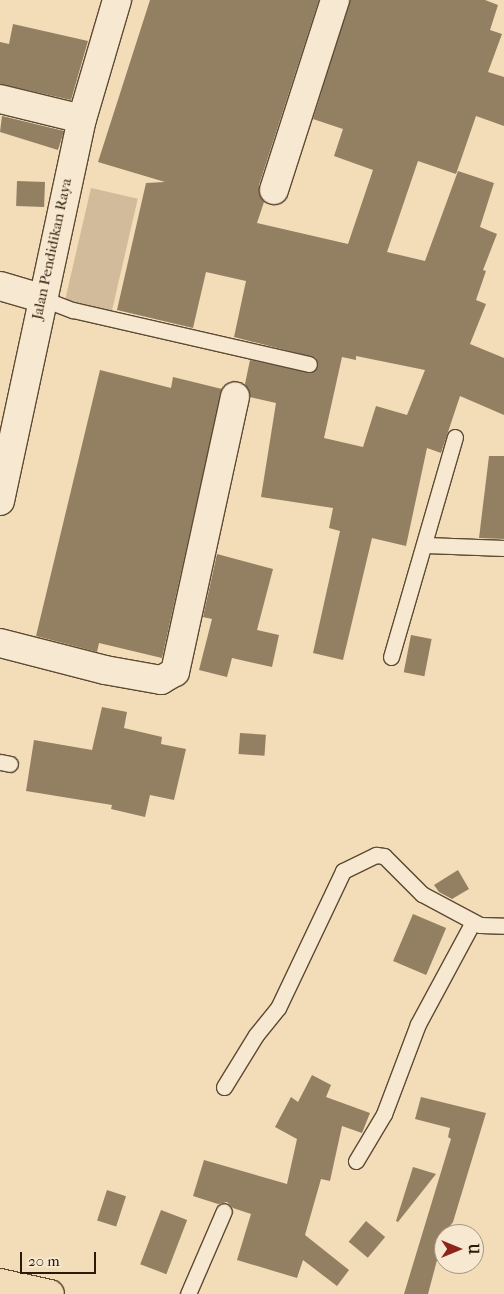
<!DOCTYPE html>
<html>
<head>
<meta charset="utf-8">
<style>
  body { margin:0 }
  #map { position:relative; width:504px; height:1294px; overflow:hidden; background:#f3dcb8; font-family:"IM FELL French Canon",serif }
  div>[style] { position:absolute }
  .green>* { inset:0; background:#d1bb9a; transform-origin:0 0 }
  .building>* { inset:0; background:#937f62; transform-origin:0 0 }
  .roads { filter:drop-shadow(1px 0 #5d4a32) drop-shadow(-1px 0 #5d4a32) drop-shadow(0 1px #5d4a32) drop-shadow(0 -1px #5d4a32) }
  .lane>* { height:15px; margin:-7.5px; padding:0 7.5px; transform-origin:7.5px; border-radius:7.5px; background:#f7e8d1 }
  .street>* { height:28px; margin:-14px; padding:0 14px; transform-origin:14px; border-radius:14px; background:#f7e8d1 }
  .secondary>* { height:28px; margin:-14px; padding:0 14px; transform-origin:14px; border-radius:14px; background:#f7e8d1 }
  .primary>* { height:28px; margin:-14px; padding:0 14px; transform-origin:14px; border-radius:14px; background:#f3dcb8 }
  span { translate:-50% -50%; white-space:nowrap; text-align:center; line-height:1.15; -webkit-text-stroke:4.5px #f7e8d1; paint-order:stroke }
  .street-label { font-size:15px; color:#2b1a05 }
  .north { position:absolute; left:434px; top:1224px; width:50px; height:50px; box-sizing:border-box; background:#f7e8d1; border:1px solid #a5967f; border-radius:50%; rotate:90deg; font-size:14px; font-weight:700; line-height:20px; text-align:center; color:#2b1a05 }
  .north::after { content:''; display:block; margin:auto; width:18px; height:22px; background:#8f2418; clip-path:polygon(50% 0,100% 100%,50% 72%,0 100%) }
  .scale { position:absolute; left:20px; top:1252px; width:76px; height:22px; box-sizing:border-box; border:2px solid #2b1a05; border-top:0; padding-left:6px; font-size:15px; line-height:18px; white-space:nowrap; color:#2b1a05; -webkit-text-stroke:4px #f7e8d1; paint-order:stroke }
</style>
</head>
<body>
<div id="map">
  <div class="green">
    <div style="left:91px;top:188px;width:48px;height:116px;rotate:13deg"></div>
  </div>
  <div class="building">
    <div style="clip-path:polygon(evenodd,150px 0,319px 0,259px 185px,259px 194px,264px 202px,257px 223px,348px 244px,373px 170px,334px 156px,343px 129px,313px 119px,350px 0,485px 0,498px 5px,490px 30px,502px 34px,488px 72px,504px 77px,504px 126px,476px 116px,456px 174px,418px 161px,387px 252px,425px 261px,458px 171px,494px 183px,480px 227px,497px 234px,483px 270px,486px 271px,476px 300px,486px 304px,470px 344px,504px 358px,504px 415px,460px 396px,441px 453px,427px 448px,406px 546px,372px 538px,343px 660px,313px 653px,340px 531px,329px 528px,333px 508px,261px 497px,276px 403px,250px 397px,245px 384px,250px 360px,311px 373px,318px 367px,316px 358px,234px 337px,246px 281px,206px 272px,193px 328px,117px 310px,146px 183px,165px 182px,98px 162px,150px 0,356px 356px,425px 370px,407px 415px,376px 406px,363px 447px,324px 438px,342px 357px,356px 360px,356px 356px)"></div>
    <div style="clip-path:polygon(13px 24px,88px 41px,71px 100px,0 84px,0 42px,9px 44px)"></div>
    <div style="clip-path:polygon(2px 116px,64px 131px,58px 150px,0 132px)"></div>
    <div style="left:17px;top:181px;width:28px;height:25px;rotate:2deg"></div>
    <div style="clip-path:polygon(100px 370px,171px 388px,173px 377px,222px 389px,162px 658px,99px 643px,97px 652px,36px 636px)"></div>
    <div style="clip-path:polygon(489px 456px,504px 456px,504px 539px,479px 538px)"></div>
    <div style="clip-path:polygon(217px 554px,273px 569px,257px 630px,279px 635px,272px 667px,232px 658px,227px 677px,199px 670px,212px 619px,203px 617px)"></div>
    <div style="left:411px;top:635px;width:21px;height:38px;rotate:11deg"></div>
    <div style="clip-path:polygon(102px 707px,127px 712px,124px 728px,162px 737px,161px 744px,186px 749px,174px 800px,150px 795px,145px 817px,111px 809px,112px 805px,26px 791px,34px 740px,92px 750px)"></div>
    <div style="left:240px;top:733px;width:26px;height:21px;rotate:4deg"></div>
    <div style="clip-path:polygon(458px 870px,469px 889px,452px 899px,439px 892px,434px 885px)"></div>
    <div style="left:413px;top:914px;width:36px;height:51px;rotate:23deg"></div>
    <div style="clip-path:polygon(312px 1075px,331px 1085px,326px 1097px,370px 1113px,362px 1133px,342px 1126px,330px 1181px,321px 1179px,305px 1235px,349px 1270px,337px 1286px,303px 1260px,297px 1278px,237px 1260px,251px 1214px,233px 1208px,227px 1202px,218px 1204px,193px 1196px,204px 1160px,287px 1184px,297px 1139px,275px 1127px,291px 1097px,298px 1102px)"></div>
    <div style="clip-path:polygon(421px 1097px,486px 1113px,453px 1222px,444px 1234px,428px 1294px,404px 1294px,451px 1139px,448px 1137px,450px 1128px,415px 1119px)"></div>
    <div style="clip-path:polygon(413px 1167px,436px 1174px,398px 1222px,396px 1221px)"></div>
    <div style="left:107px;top:1190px;width:20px;height:32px;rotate:18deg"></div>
    <div style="left:161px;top:1210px;width:28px;height:58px;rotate:21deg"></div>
    <div style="left:366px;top:1221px;width:25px;height:27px;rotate:40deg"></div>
  </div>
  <div class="roads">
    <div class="lane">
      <div style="left:41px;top:298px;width:34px;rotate:21deg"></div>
      <div style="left:73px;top:310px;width:242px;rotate:12.9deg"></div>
      <div style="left:426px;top:545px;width:78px;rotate:2.2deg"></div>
      <div style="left:391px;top:657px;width:229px;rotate:-73.8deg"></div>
      <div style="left:0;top:762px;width:10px;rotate:11deg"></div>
      <div style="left:224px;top:1087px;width:61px;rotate:-58.4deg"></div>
      <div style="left:256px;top:1035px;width:35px;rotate:-51deg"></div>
      <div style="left:278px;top:1008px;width:152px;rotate:-64.6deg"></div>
      <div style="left:343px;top:871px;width:37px;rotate:-26deg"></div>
      <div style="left:376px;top:855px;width:8px;rotate:7deg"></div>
      <div style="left:384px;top:856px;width:54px;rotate:45deg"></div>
      <div style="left:422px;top:894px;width:66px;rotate:28.1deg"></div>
      <div style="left:480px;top:925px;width:24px;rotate:2deg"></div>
      <div style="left:356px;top:1161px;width:55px;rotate:-59.2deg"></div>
      <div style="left:384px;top:1114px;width:96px;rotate:-69.3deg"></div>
      <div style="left:418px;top:1024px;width:116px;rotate:-61.7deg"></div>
      <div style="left:188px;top:1294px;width:90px;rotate:-66.6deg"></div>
    </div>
    <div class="street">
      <div style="left:0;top:99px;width:84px;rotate:13.7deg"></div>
      <div style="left:274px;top:190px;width:200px;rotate:-72.2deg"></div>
      <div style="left:0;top:286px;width:43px;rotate:16.3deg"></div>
      <div style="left:0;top:643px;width:108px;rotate:14.4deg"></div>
      <div style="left:105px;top:670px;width:57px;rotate:10.1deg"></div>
      <div style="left:161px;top:680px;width:16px;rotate:-30deg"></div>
      <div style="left:175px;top:672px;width:282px;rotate:-77.7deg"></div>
    </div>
    <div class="secondary">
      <div style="left:0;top:501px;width:391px;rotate:-77.9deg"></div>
      <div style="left:82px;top:119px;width:124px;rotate:-73.6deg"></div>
    </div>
    <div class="primary">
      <div style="left:0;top:1283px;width:51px;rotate:12.4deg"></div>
    </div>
  </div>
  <div class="street-label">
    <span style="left:52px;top:249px;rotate:-78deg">Jalan Pendidikan Raya</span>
  </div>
  <div class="north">U</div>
  <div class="scale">20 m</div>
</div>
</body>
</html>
